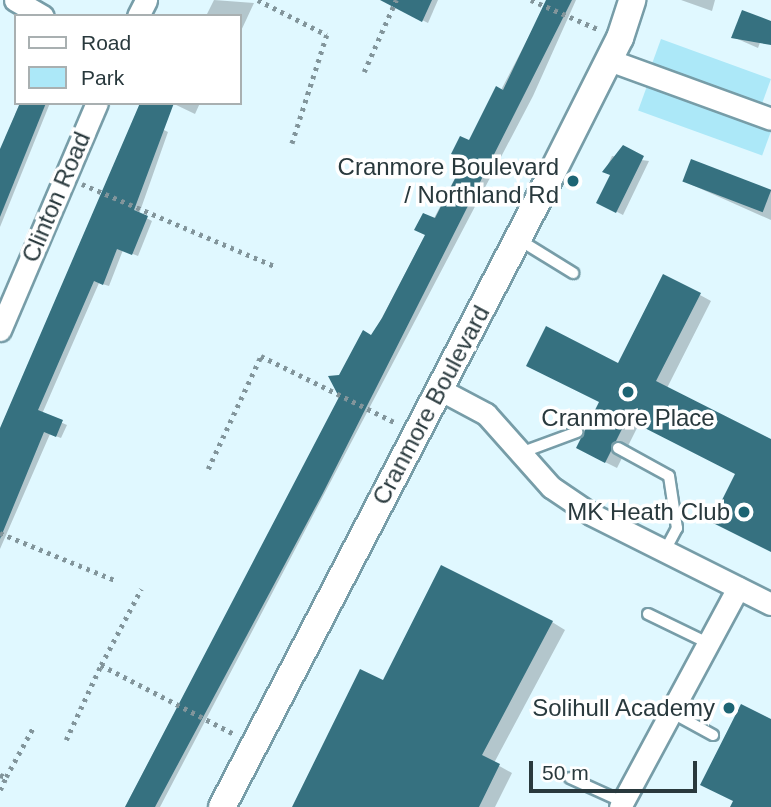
<!DOCTYPE html>
<html>
<head>
<meta charset="utf-8">
<style>
  body { margin:0 }
  #map { position:relative; width:771px; height:807px; overflow:hidden; background:#e0f8ff; font-family:Arial,sans-serif }
  div>[style] { position:absolute }
  .green>* { inset:0; background:#ace8f8; transform-origin:0 0 }
  .shadow>* { inset:0; background:#0003 }
  .building>* { inset:0; background:#367180; transform-origin:0 0 }
  .path>* { height:4.5px; margin-top:-2.25px; transform-origin:0; background:repeating-linear-gradient(90deg,#82959b 0 3.5px,transparent 0 8.5px) }
  .roads { filter:drop-shadow(2px 0 #779da8) drop-shadow(-2px 0 #779da8) drop-shadow(0 2px #779da8) drop-shadow(0 -2px #779da8) }
  .service>* { height:10px; margin:-5px; padding:0 5px; transform-origin:5px; border-radius:5px; background:#fff }
  .minor>* { height:21px; margin:-10.5px; padding:0 10.5px; transform-origin:10.5px; border-radius:10.5px; background:#fff }
  .tertiary>* { height:26px; margin:-13px; padding:0 13px; transform-origin:13px; border-radius:13px; background:#fff }
  .dots>* { width:19px; height:19px; translate:-50% -50%; box-sizing:border-box; border:4px solid #fff; border-radius:50% }
  span { translate:-50% -50%; white-space:nowrap; text-align:center; line-height:1.15; -webkit-text-stroke:7px #fff; paint-order:stroke }
  .poi-label { font-size:24px; color:#29393d }
  .right { translate:-100% -50%; text-align:right }
  .street-label { font-size:24px; color:#29393d }
  .legend { position:absolute; left:14px; top:14px; width:228px; height:91px; box-sizing:border-box; background:#fff; border:2px solid #a9b0b1; margin:0; padding:9px 12px; list-style:none; font-size:21px; color:#29393d }
  .legend li { display:flex; align-items:center; gap:14px; height:35px }
  .legend b { width:35px; border:2px solid #a9b0b1 }
  .scale { position:absolute; left:529px; top:761px; width:168px; height:32px; box-sizing:border-box; border:4px solid #29393d; border-top:0; padding-left:9px; font-size:21px; line-height:24px; white-space:nowrap; color:#29393d; -webkit-text-stroke:5px #fff; paint-order:stroke }
</style>
</head>
<body>
<div id="map">
  <div class="green">
    <div style="left:661px;top:39px;width:117px;height:26px;rotate:20deg"></div>
    <div style="left:647px;top:86px;width:132px;height:26px;rotate:20deg"></div>
  </div>
  <div class="shadow">
    <div style="clip-path:polygon(214px 0,254px 3px,240px 33px,240px 16px,206px 16px)"></div>
    <div style="clip-path:polygon(409px 0,438px 0,428px 23px,404px 11px)"></div>
    <div style="clip-path:polygon(548px 0,576px 0,533px 96px,160px 807px,125px 807px,341px 397px,340px 377px,372px 337px)"></div>
    <div style="clip-path:polygon(681px 0,715px 0,712px 11px)"></div>
    <div style="clip-path:polygon(771px 22px,771px 44px,761px 40px,758px 48px,733px 37px)"></div>
    <div style="clip-path:polygon(20px 103px,50px 103px,0 227px,0 151px)"></div>
    <div style="clip-path:polygon(172px 103px,200px 103px,195px 114px)"></div>
    <div style="clip-path:polygon(162px 129px,168px 132px,139px 214px,152px 221px,138px 256px,123px 250px,109px 286px,99px 283px,42px 414px,67px 425px,61px 438px,50px 434px,0 549px,0 440px)"></div>
    <div style="clip-path:polygon(612px 156px,649px 161px,623px 215px,598px 202px,612px 175px,605px 171px)"></div>
    <div style="clip-path:polygon(690px 184px,771px 191px,771px 220px)"></div>
    <div style="clip-path:polygon(700px 295px,711px 301px,667px 388px,771px 441px,771px 551px,737px 474px,639px 424px,617px 468px,589px 454px,619px 365px)"></div>
    <div style="clip-path:polygon(552px 622px,565px 630px,494px 763px,512px 773px,495px 807px,294px 807px,384px 682px)"></div>
  </div>
  <div class="building">
    <div style="clip-path:polygon(380px 0,432px 0,422px 22px)"></div>
    <div style="clip-path:polygon(546px 0,572px 0,323px 493px,155px 807px,125px 807px,339px 397px,328px 376px,339px 375px,363px 330px,371px 335px,382px 318px,425px 235px,414px 230px,423px 213px,435px 218px,464px 161px,451px 154px,460px 136px,469px 140px,496px 86px,503px 90px)"></div>
    <div style="clip-path:polygon(742px 10px,771px 21px,771px 45px,731px 38px)"></div>
    <div style="clip-path:polygon(20px 103px,46px 103px,0 217px,0 149px)"></div>
    <div style="clip-path:polygon(140px 103px,174px 103px,134px 210px,148px 216px,132px 255px,117px 249px,103px 285px,94px 281px,38px 410px,63px 420px,56px 437px,44px 432px,0 539px,0 428px)"></div>
    <div style="clip-path:polygon(623px 145px,644px 156px,616px 213px,596px 203px,610px 175px,602px 172px)"></div>
    <div style="left:691px;top:159px;width:86px;height:24px;rotate:21deg"></div>
    <div style="clip-path:polygon(663px 274px,701px 293px,656px 381px,771px 439px,771px 552px,711px 522px,735px 474px,627px 419px,605px 463px,576px 448px,599px 402px,526px 366px,546px 326px,618px 363px)"></div>
    <div style="clip-path:polygon(441px 565px,553px 621px,482px 755px,500px 764px,479px 807px,292px 807px,360px 669px,383px 680px)"></div>
    <div style="clip-path:polygon(741px 704px,771px 719px,771px 807px,730px 807px,733px 801px,700px 785px)"></div>
  </div>
  <div class="path">
    <div style="left:258px;top:0;width:77px;rotate:26.9deg"></div>
    <div style="left:327px;top:35px;width:114px;rotate:107.8deg"></div>
    <div style="left:531px;top:0;width:75px;rotate:23.5deg"></div>
    <div style="left:364px;top:72px;width:79px;rotate:-66deg"></div>
    <div style="left:82px;top:184px;width:212px;rotate:23.1deg"></div>
    <div style="left:208px;top:469px;width:125px;rotate:-64.9deg"></div>
    <div style="left:261px;top:356px;width:151px;rotate:26.4deg"></div>
    <div style="left:0;top:533px;width:126px;rotate:22.3deg"></div>
    <div style="left:101px;top:665px;width:86px;rotate:-62.2deg"></div>
    <div style="left:66px;top:740px;width:83px;rotate:-65deg"></div>
    <div style="left:101px;top:665px;width:150px;rotate:27.4deg"></div>
    <div style="left:0;top:775px;width:6px;rotate:18deg"></div>
    <div style="left:6px;top:777px;width:58px;rotate:-61.2deg"></div>
    <div style="left:0;top:790px;width:14px;rotate:-65deg"></div>
  </div>
  <div class="roads">
    <div class="service">
      <div style="left:518px;top:239px;width:65px;rotate:31.7deg"></div>
      <div style="left:618px;top:448px;width:58px;rotate:28.8deg"></div>
      <div style="left:669px;top:476px;width:53px;rotate:81.3deg"></div>
      <div style="left:677px;top:528px;width:26px;rotate:118deg"></div>
      <div style="left:523px;top:452px;width:58px;rotate:-20.3deg"></div>
      <div style="left:648px;top:614px;width:67px;rotate:25.8deg"></div>
      <div style="left:671px;top:712px;width:48px;rotate:28.7deg"></div>
      <div style="left:570px;top:778px;width:58px;rotate:24.4deg"></div>
    </div>
    <div class="minor">
      <div style="left:15px;top:0;width:32px;rotate:30deg"></div>
      <div style="left:138px;top:16px;width:18px;rotate:-63deg"></div>
      <div style="left:609px;top:60px;width:172px;rotate:20deg"></div>
      <div style="left:0;top:330px;width:247px;rotate:-66.9deg"></div>
      <div style="left:439px;top:389px;width:53px;rotate:28deg"></div>
      <div style="left:486px;top:414px;width:98px;rotate:48.3deg"></div>
      <div style="left:551px;top:487px;width:48px;rotate:34deg"></div>
      <div style="left:591px;top:514px;width:201px;rotate:26.6deg"></div>
      <div style="left:620px;top:807px;width:249px;rotate:-61.7deg"></div>
    </div>
    <div class="tertiary">
      <div style="left:222px;top:807px;width:710px;rotate:-62.5deg"></div>
      <div style="left:550px;top:177px;width:156px;rotate:-63.3deg"></div>
      <div style="left:620px;top:38px;width:40px;rotate:-72deg"></div>
    </div>
  </div>
  <div class="dots">
    <div style="left:573px;top:181px;background:#1d6473"></div>
    <div style="left:628px;top:392px;background:#1d6473"></div>
    <div style="left:744px;top:512px;background:#1d6473"></div>
    <div style="left:729px;top:708px;background:#1d6473"></div>
  </div>
  <div class="poi-label">
    <span class="right" style="left:559px;top:181px">Cranmore Boulevard<br>/ Northland Rd</span>
    <span style="left:628px;top:418px">Cranmore Place</span>
    <span class="right" style="left:730px;top:512px">MK Heath Club</span>
    <span class="right" style="left:715px;top:708px">Solihull Academy</span>
  </div>
  <div class="street-label">
    <span style="left:56px;top:197px;rotate:-67deg">Clinton Road</span>
    <span style="left:431px;top:405px;rotate:-62deg">Cranmore Boulevard</span>
  </div>
  <ul class="legend">
  <li><b style="height:9px;background:#fff"></b>Road</li>
  <li><b style="height:19px;background:#ace8f8"></b>Park</li>
  </ul>
  <div class="scale">50 m</div>
</div>
</body>
</html>
